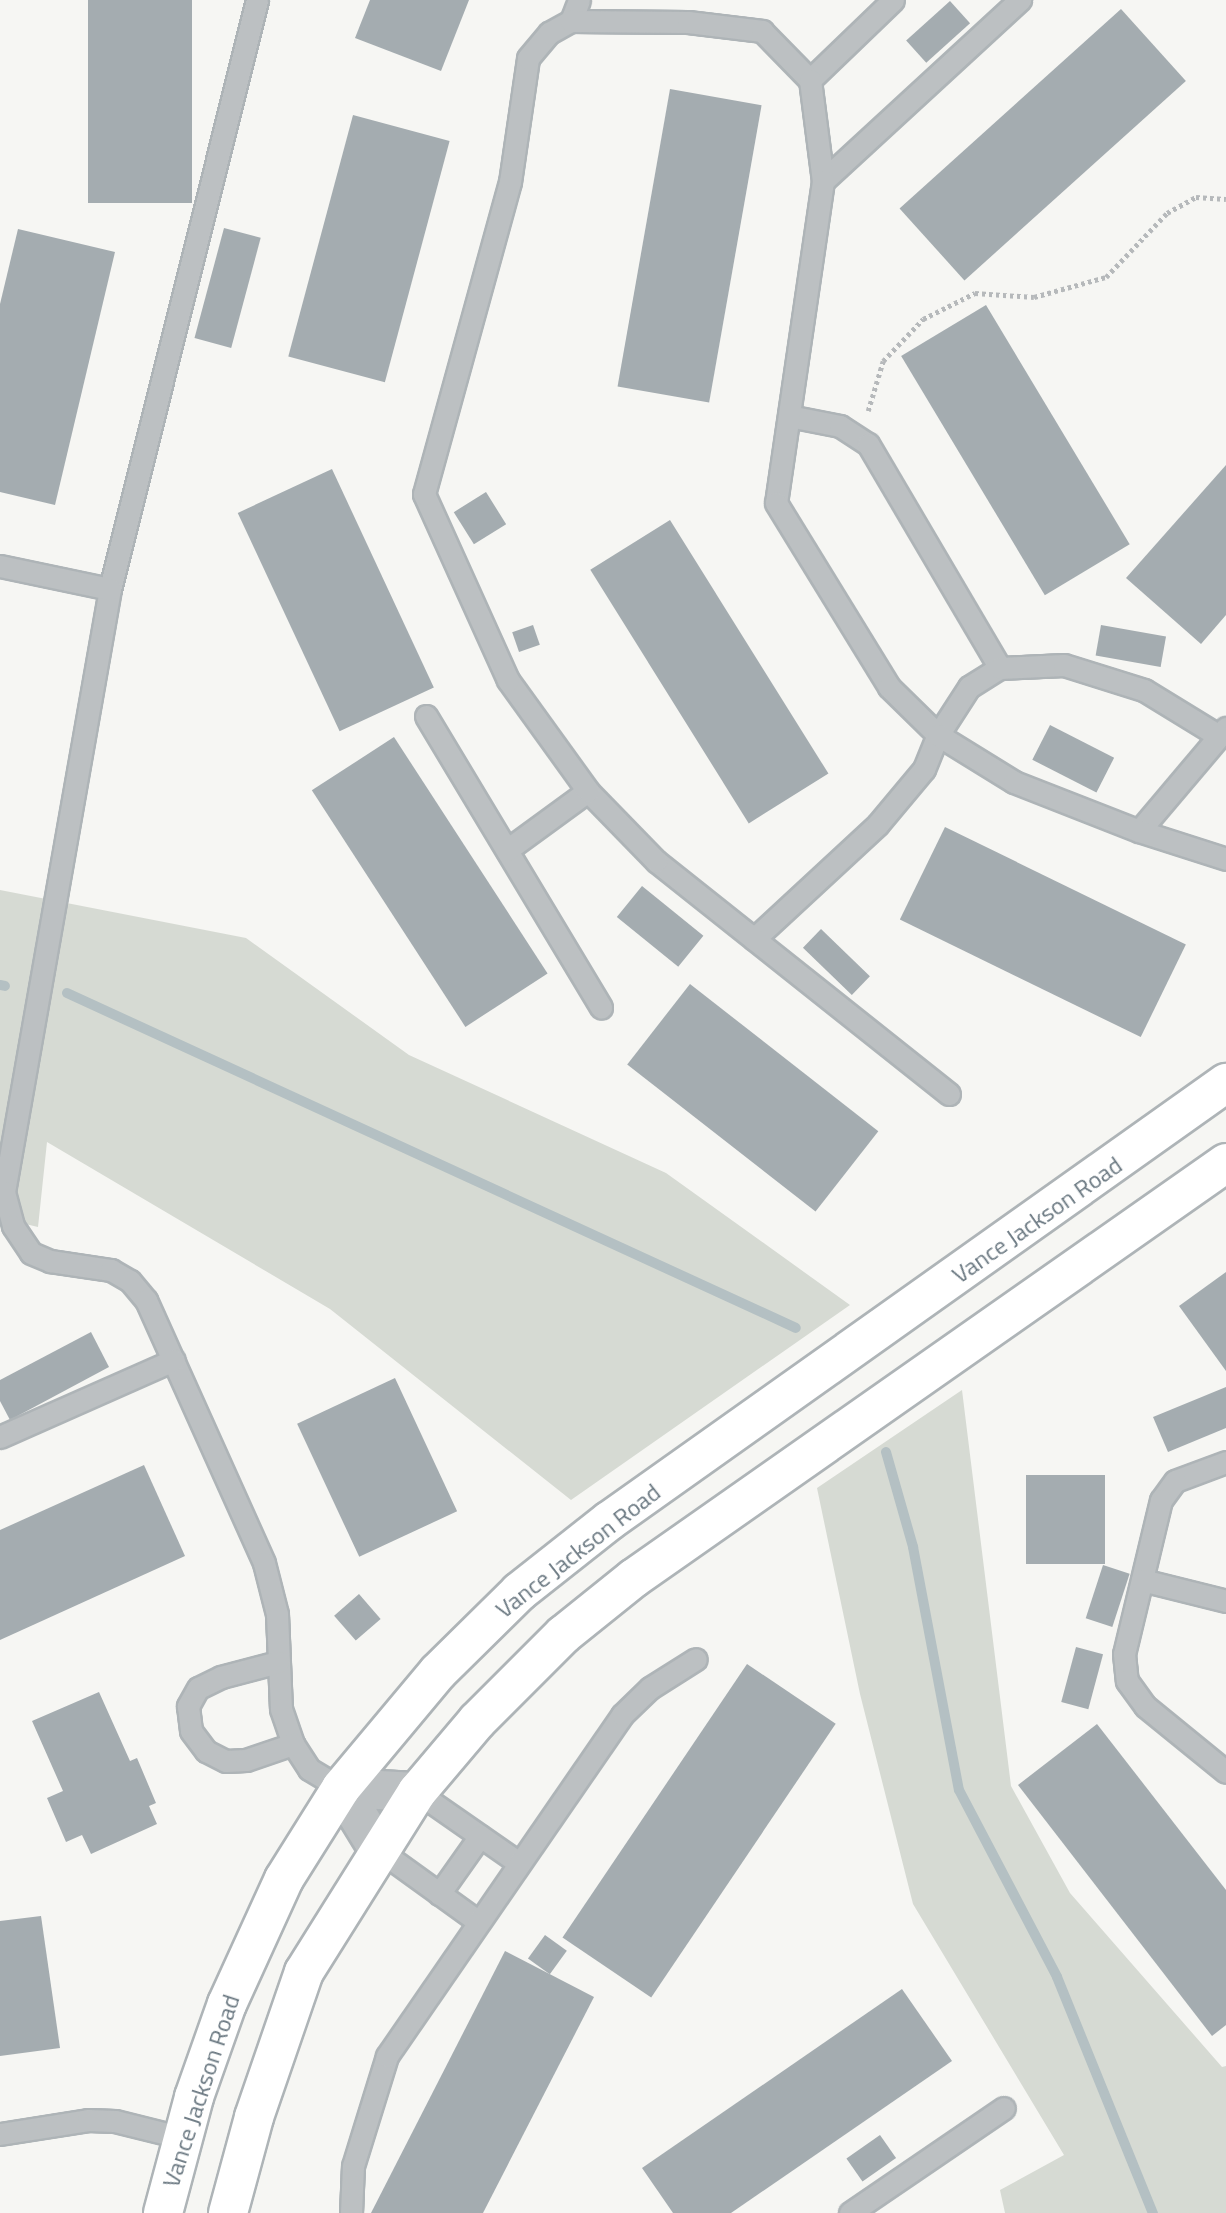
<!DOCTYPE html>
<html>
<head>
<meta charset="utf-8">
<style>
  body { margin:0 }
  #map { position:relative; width:1226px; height:2213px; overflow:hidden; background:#f6f6f3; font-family:"Titillium Web",sans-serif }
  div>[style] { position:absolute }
  .green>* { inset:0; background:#d6dad3 }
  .stream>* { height:10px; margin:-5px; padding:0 5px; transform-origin:5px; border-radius:5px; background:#b4c0c3 }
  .building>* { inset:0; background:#a4acb0; transform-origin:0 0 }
  .path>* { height:4.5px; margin-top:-2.25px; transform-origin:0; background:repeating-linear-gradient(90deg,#b6b9bb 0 3.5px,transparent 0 7px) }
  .roads { filter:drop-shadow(2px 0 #aeb4b7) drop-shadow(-2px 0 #aeb4b7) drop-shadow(0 2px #aeb4b7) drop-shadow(0 -2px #aeb4b7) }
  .service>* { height:21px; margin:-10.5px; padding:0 10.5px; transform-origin:10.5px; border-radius:10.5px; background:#bcc0c2 }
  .minor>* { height:38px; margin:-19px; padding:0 19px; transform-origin:19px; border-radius:19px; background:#bcc0c2 }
  .secondary>* { height:38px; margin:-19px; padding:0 19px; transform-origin:19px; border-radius:19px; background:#fff }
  span { translate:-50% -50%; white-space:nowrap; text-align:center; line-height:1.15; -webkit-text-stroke:7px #fff; paint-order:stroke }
  .street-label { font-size:24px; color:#697780 }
</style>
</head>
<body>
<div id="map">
  <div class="green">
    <div style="clip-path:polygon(0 890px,246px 938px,409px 1055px,666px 1173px,850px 1305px,571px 1500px,330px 1309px,47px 1142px,38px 1227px,0 1218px)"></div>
    <div style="clip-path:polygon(962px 1390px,1011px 1786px,1070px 1893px,1222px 2067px,1226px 2066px,1226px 2213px,1005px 2213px,1000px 2190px,1064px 2155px,913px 1904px,860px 1694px,817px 1488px)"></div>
  </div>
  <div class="stream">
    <div style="left:0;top:985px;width:5px;rotate:11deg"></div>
    <div style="left:67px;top:993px;width:802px;rotate:24.68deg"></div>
    <div style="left:886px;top:1452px;width:99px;rotate:74.1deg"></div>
    <div style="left:913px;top:1547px;width:247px;rotate:79.3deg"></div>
    <div style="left:959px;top:1790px;width:211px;rotate:62.3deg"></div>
    <div style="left:1057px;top:1977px;width:255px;rotate:67.9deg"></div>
  </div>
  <div class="building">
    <div style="left:88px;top:0;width:104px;height:203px"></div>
    <div style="clip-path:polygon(370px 0,469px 0,441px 71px,355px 38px)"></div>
    <div style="left:950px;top:1px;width:30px;height:59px;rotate:48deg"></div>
    <div style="left:1121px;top:9px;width:97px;height:298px;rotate:48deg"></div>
    <div style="left:670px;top:89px;width:93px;height:302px;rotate:10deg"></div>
    <div style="left:353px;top:115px;width:100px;height:250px;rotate:15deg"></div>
    <div style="left:224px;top:228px;width:38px;height:114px;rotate:15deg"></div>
    <div style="clip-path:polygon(18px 229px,115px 252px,55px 505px,0 492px,0 304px)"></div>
    <div style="left:986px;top:305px;width:279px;height:99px;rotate:59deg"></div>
    <div style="clip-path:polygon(1226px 465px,1226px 615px,1201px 644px,1126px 578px)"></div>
    <div style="left:332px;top:469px;width:241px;height:104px;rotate:65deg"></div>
    <div style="left:486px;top:492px;width:38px;height:38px;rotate:58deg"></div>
    <div style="left:670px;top:520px;width:299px;height:94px;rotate:58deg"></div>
    <div style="left:533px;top:625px;width:21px;height:22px;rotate:71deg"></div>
    <div style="left:1101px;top:625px;width:66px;height:31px;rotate:10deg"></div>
    <div style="left:1050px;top:725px;width:72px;height:39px;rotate:27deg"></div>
    <div style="left:394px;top:737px;width:282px;height:98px;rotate:57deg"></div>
    <div style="left:945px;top:827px;width:268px;height:103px;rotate:26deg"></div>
    <div style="left:642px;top:886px;width:79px;height:40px;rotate:39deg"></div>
    <div style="left:821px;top:929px;width:68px;height:26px;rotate:44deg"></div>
    <div style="left:690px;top:984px;width:239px;height:102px;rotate:38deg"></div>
    <div style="clip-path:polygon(1226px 1272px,1226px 1371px,1179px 1306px)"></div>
    <div style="clip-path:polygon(91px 1332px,109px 1367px,10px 1420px,0 1401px,0 1380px)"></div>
    <div style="left:395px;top:1378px;width:147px;height:108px;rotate:65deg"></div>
    <div style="clip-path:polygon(1226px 1387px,1226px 1428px,1168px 1452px,1153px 1417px)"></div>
    <div style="clip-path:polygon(144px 1465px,185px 1556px,0 1640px,0 1530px)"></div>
    <div style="left:1026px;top:1475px;width:79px;height:89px"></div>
    <div style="left:1103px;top:1565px;width:28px;height:56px;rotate:18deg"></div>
    <div style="left:359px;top:1594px;width:33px;height:33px;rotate:49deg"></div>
    <div style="left:1076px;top:1647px;width:28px;height:57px;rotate:15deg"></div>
    <div style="left:747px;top:1664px;width:107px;height:330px;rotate:34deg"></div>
    <div style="clip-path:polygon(99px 1692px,130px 1761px,137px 1758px,156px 1803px,149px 1806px,157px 1824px,91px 1854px,82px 1835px,66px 1842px,47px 1798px,63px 1791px,32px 1721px)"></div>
    <div style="clip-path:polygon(1097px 1724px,1226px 1890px,1226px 2025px,1212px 2036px,1018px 1785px)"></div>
    <div style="clip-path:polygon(41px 1916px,60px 2048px,0 2056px,0 1921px)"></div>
    <div style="left:545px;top:1935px;width:27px;height:29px;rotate:36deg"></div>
    <div style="clip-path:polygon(505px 1951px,594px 1997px,483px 2213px,371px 2213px)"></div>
    <div style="clip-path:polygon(902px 1989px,952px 2061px,731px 2213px,673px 2213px,642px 2168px)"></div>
    <div style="left:880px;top:2135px;width:28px;height:41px;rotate:55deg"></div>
  </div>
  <div class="path">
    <div style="left:868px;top:411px;width:52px;rotate:-73.3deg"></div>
    <div style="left:883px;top:361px;width:58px;rotate:-46.4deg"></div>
    <div style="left:923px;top:319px;width:58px;rotate:-26.6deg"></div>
    <div style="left:975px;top:293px;width:59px;rotate:3.9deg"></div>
    <div style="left:1034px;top:297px;width:75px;rotate:-15.5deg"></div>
    <div style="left:1106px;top:277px;width:88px;rotate:-46.4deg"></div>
    <div style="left:1167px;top:213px;width:33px;rotate:-29deg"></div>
    <div style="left:1196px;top:197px;width:30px;rotate:4deg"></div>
  </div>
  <div class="roads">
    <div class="service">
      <div style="left:257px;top:0;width:607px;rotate:104.01deg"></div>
      <div style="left:110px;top:589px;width:612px;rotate:99.97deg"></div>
      <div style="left:4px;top:1192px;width:35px;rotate:75deg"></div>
      <div style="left:13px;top:1226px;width:32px;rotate:56deg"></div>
      <div style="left:31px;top:1253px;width:21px;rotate:23deg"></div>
      <div style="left:50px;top:1261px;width:62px;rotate:8.4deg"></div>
      <div style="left:111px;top:1270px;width:22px;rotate:30deg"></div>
      <div style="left:130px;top:1281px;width:25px;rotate:50deg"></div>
      <div style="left:146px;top:1300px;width:288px;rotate:65.8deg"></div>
      <div style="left:264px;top:1563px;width:53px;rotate:75.7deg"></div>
      <div style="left:277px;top:1614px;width:95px;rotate:87.6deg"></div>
      <div style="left:281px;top:1709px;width:37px;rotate:71deg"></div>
      <div style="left:293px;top:1744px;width:30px;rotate:57deg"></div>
      <div style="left:309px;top:1769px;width:37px;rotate:31deg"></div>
      <div style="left:571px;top:21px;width:22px;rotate:-69deg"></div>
      <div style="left:810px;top:80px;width:115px;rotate:-43.9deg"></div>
      <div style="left:823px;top:181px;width:268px;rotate:-42.6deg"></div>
      <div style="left:789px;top:416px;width:52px;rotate:11.1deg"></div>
      <div style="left:840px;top:426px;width:33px;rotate:33deg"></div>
      <div style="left:868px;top:444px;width:260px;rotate:59.5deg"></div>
      <div style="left:0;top:566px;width:112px;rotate:11.8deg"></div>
      <div style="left:426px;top:716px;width:340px;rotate:59deg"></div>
      <div style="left:1139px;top:831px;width:135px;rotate:-49.8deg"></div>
      <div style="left:507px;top:850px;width:100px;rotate:-36.1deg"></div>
      <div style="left:754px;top:939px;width:169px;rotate:-42.8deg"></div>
      <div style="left:878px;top:824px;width:72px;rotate:-50.1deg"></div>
      <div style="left:924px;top:769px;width:37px;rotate:-68deg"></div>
      <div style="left:938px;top:735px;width:57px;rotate:-57.1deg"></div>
      <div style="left:969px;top:687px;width:36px;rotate:-32deg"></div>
      <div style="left:1000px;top:668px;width:64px;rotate:-2.7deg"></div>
      <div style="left:1064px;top:665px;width:84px;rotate:17.4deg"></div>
      <div style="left:1144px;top:690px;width:88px;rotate:31.5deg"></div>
      <div style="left:949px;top:1094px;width:374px;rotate:-141.5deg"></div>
      <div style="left:656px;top:861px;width:98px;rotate:-134.2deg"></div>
      <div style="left:588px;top:791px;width:137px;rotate:-125.8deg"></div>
      <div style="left:508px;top:680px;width:204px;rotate:-114.3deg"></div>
      <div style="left:424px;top:494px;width:324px;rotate:-74.6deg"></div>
      <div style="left:510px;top:182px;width:125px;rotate:-81.7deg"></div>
      <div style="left:528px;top:58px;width:33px;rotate:-50deg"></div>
      <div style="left:549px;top:33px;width:25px;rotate:-29deg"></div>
      <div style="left:571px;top:21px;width:117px;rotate:0.5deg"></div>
      <div style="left:688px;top:22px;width:75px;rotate:6.9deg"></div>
      <div style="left:762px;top:31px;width:69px;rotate:45.6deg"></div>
      <div style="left:810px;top:80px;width:102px;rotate:82.7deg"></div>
      <div style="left:823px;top:181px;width:325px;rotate:98.3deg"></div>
      <div style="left:776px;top:503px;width:216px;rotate:58.4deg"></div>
      <div style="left:889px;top:687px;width:69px;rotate:44.4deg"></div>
      <div style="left:938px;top:735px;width:89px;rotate:31.7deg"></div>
      <div style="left:1014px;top:782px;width:134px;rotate:21.4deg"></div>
      <div style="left:1139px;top:831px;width:91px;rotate:17.8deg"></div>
      <div style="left:0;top:1437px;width:190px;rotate:-23.9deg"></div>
      <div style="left:1226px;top:1462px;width:54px;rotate:159.6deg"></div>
      <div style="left:1175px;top:1481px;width:24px;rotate:126deg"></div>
      <div style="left:1161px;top:1500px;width:158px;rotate:103.5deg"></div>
      <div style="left:1124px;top:1654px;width:27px;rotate:84deg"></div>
      <div style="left:1127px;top:1681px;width:31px;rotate:54deg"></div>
      <div style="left:1145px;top:1706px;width:104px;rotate:39.2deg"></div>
      <div style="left:1142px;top:1580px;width:87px;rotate:14deg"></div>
      <div style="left:278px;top:1662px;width:59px;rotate:165.3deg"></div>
      <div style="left:221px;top:1677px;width:25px;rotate:154deg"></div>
      <div style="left:198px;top:1688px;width:21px;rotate:119deg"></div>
      <div style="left:188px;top:1706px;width:25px;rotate:83deg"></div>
      <div style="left:191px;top:1731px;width:25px;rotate:53deg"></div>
      <div style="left:206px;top:1751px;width:22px;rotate:27deg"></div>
      <div style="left:226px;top:1761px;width:20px;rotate:-3deg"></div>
      <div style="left:246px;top:1760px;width:50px;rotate:-18.8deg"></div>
      <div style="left:417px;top:1792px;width:124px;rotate:34.8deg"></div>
      <div style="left:379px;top:1850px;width:123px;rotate:35.8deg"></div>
      <div style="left:439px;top:1894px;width:71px;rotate:-54.7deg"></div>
      <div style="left:0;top:2134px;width:89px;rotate:-9deg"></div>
      <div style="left:88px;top:2120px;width:27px;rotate:2deg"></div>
      <div style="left:115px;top:2121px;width:70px;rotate:14deg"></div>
      <div style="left:351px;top:2213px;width:47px;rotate:-87.6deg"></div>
      <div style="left:353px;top:2166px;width:115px;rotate:-72.8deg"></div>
      <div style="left:387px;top:2056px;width:414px;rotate:-55.4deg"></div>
      <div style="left:622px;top:1715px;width:39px;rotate:-44deg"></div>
      <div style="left:650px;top:1688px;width:54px;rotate:-32.2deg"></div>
      <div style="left:850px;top:2213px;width:186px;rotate:-34.3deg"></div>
    </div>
    <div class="minor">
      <div style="left:341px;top:1788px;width:76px;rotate:3deg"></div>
      <div style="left:341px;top:1788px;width:73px;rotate:58.5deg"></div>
    </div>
    <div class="secondary">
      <div style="left:163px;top:2213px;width:120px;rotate:-75deg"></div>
      <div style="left:194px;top:2097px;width:99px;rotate:-70.5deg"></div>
      <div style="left:227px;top:2004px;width:137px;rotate:-65.5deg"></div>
      <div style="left:284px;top:1879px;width:107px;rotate:-57.9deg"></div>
      <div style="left:341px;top:1788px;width:151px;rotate:-50.1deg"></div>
      <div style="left:438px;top:1672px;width:114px;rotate:-44.6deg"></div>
      <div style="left:519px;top:1592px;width:115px;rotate:-38.3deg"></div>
      <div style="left:609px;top:1521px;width:757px;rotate:-35.37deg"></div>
      <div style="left:228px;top:2213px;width:99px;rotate:-74.8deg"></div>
      <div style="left:254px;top:2117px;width:153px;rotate:-71deg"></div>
      <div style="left:304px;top:1972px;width:213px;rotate:-57.9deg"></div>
      <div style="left:417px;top:1792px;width:93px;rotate:-49.8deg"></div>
      <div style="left:477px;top:1721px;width:122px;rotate:-45deg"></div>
      <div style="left:563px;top:1635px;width:91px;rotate:-38.8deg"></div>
      <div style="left:634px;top:1578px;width:723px;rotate:-35.03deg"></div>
    </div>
  </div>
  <div class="street-label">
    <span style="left:1037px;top:1220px;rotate:-35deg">Vance Jackson Road</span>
    <span style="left:578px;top:1551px;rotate:-38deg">Vance Jackson Road</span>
    <span style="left:201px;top:2091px;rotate:-72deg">Vance Jackson Road</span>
  </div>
</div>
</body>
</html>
